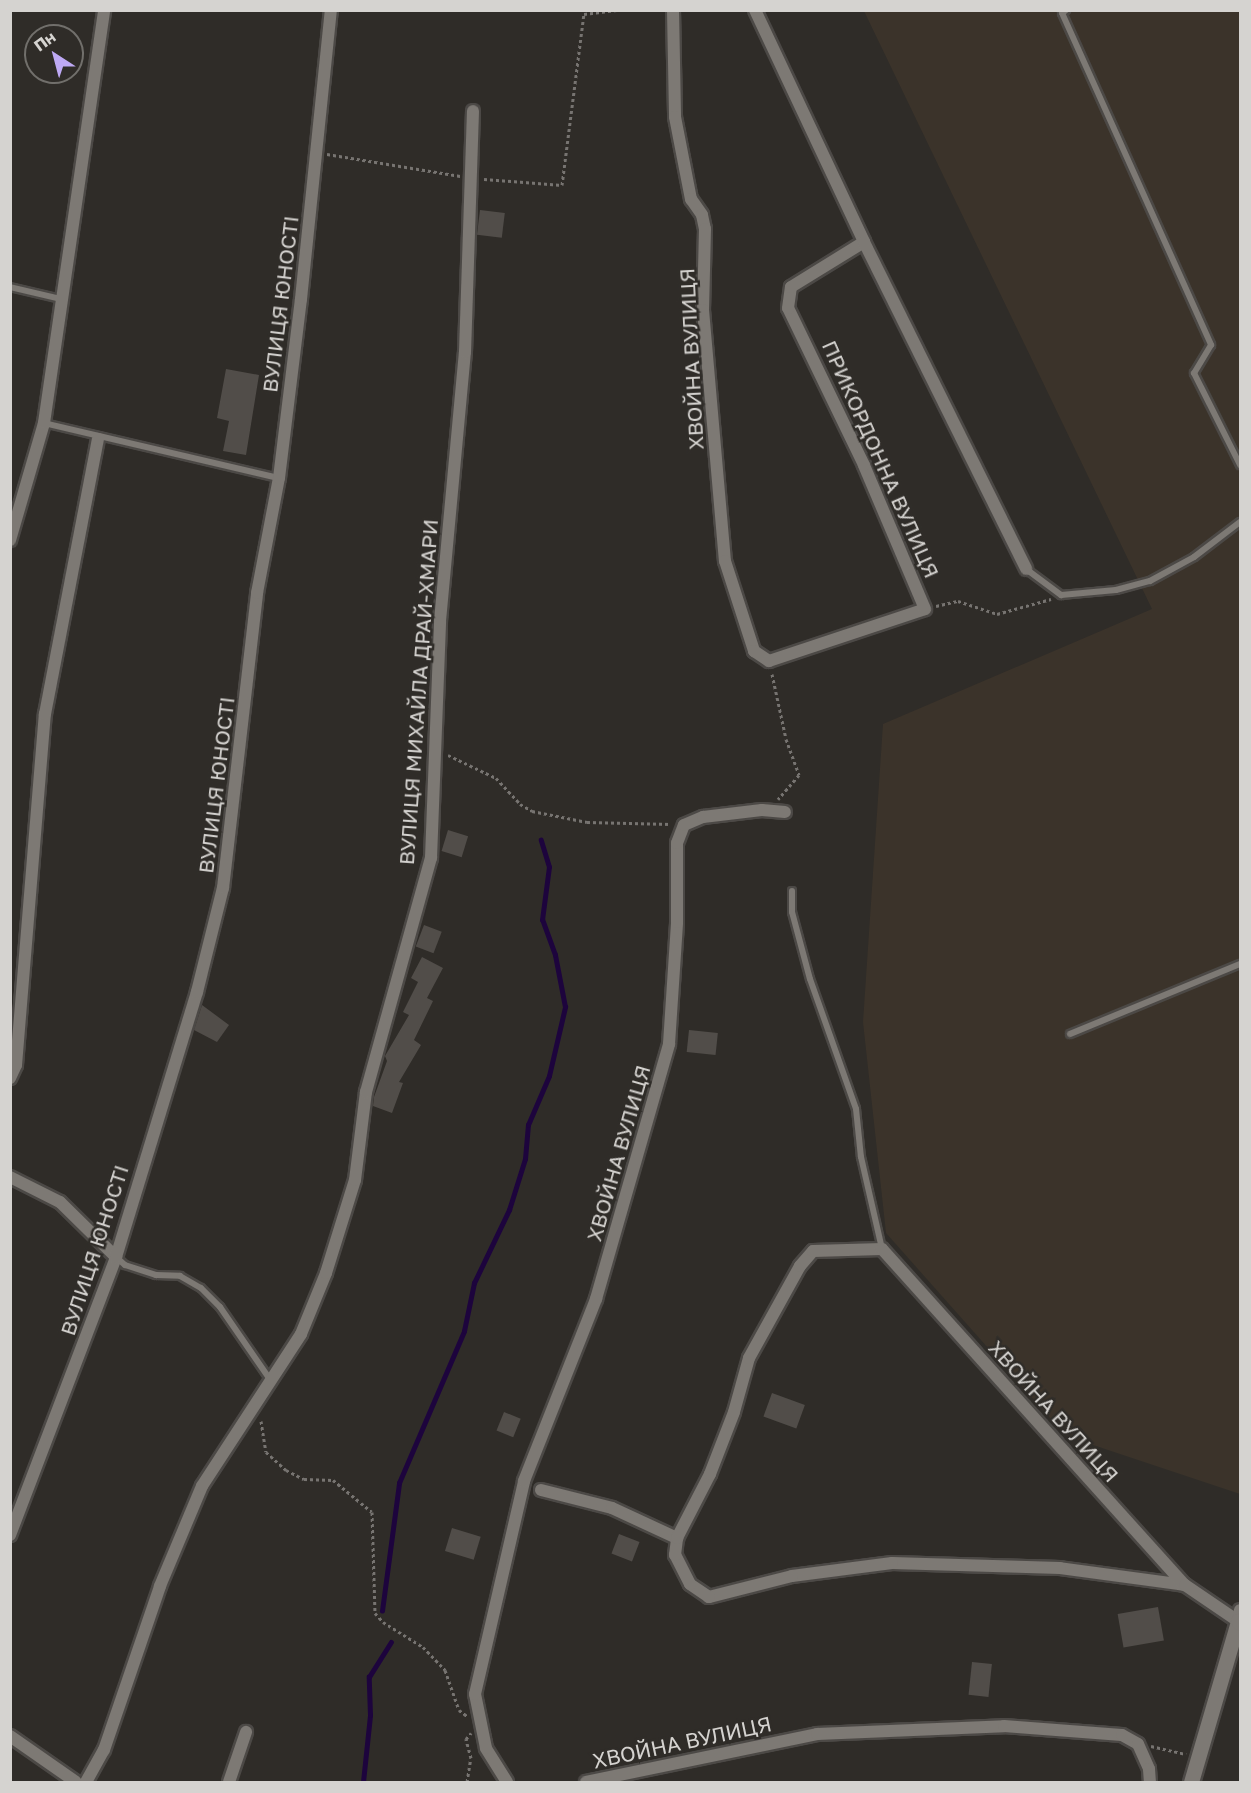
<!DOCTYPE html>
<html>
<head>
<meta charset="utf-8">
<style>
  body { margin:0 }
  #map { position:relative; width:1251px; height:1793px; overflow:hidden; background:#2f2c28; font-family:"Golos Text",sans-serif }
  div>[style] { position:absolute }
  .built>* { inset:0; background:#3b332a }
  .stream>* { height:4.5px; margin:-2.25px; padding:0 2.25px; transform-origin:2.25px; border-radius:2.25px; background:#1d043d }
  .building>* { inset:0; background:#514d49; transform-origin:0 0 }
  .path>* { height:3px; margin-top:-1.5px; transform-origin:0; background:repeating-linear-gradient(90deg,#777471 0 3px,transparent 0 6px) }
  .roads { filter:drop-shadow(2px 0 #4c4946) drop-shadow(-2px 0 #4c4946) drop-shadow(0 2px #4c4946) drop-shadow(0 -2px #4c4946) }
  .service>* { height:6px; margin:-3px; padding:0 3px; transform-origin:3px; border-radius:3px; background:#7d7974 }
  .minor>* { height:12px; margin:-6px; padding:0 6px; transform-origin:6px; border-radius:6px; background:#7d7974 }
  .tertiary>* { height:15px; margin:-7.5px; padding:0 7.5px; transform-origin:7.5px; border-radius:7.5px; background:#7d7974 }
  span { translate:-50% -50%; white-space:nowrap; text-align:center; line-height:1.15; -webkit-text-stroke:5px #2f2c28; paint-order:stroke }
  .street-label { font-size:21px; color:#d5d3d0 }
  .frame { position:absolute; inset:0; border:12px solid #d5d3d0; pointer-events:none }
  .north { position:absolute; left:24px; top:24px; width:60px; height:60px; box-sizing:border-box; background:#2f2c28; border:2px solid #716f6b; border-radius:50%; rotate:324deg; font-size:16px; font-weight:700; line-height:24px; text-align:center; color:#d5d3d0 }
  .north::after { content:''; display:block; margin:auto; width:21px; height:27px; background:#bea9f4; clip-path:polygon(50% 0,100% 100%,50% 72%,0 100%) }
</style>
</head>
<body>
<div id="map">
  <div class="built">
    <div style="clip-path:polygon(864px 11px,1240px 11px,1240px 1494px,1066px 1436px,886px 1233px,863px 1022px,883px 724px,1152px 609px)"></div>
  </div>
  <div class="stream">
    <div style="left:382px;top:1611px;width:129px;rotate:-82.4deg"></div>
    <div style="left:399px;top:1483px;width:165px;rotate:-66.8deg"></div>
    <div style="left:464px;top:1331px;width:49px;rotate:-78.2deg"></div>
    <div style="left:474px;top:1283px;width:81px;rotate:-64.4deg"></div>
    <div style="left:509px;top:1210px;width:53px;rotate:-72.6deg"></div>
    <div style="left:525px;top:1159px;width:34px;rotate:-85deg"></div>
    <div style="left:528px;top:1125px;width:53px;rotate:-66.8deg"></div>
    <div style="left:549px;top:1076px;width:71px;rotate:-76.9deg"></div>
    <div style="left:565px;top:1007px;width:53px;rotate:-100.9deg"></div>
    <div style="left:555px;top:955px;width:37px;rotate:-110deg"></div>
    <div style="left:542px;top:920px;width:53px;rotate:-82.5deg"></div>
    <div style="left:549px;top:867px;width:28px;rotate:-107deg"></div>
    <div style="left:363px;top:1782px;width:67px;rotate:-84deg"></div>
    <div style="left:370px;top:1715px;width:38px;rotate:-92deg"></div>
    <div style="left:369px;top:1677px;width:41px;rotate:-57.8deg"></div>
  </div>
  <div class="building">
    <div style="left:480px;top:210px;width:25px;height:25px;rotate:7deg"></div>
    <div style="clip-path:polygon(226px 369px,259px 375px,246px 455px,223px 451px,229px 421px,217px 418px)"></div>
    <div style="left:448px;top:830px;width:21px;height:22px;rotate:17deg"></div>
    <div style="left:424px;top:925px;width:19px;height:23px;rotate:21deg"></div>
    <div style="clip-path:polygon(422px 957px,443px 968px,427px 998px,433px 1001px,414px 1040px,421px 1045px,399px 1082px,403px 1083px,392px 1113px,373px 1106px,374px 1097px,387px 1061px,385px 1056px,409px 1015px,403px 1012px,418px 982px,411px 978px)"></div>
    <div style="clip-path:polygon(202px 1005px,229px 1025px,217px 1042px,194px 1030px)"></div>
    <div style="left:689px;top:1030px;width:29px;height:22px;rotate:6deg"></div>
    <div style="left:772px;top:1393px;width:35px;height:25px;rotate:20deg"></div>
    <div style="left:504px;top:1412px;width:18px;height:20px;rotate:22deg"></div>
    <div style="left:452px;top:1528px;width:30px;height:24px;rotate:17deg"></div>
    <div style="left:619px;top:1534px;width:22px;height:21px;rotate:21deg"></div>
    <div style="left:1158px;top:1607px;width:34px;height:41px;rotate:80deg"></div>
    <div style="left:972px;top:1662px;width:20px;height:33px;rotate:6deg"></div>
  </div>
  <div class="path">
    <div style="left:327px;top:154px;width:135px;rotate:9.4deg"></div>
    <div style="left:484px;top:179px;width:78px;rotate:4.4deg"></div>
    <div style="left:562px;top:185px;width:172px;rotate:-82.7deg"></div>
    <div style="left:584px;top:14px;width:33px;rotate:-7deg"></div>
    <div style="left:936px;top:606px;width:23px;rotate:-13deg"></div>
    <div style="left:958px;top:601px;width:41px;rotate:18.4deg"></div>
    <div style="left:997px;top:614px;width:56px;rotate:-15.5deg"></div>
    <div style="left:772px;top:674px;width:66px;rotate:77.8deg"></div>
    <div style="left:786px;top:739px;width:38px;rotate:70deg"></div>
    <div style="left:799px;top:775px;width:32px;rotate:131deg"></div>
    <div style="left:448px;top:755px;width:53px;rotate:25.6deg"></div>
    <div style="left:496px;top:778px;width:35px;rotate:47deg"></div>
    <div style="left:520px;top:804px;width:14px;rotate:30deg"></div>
    <div style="left:532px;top:811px;width:56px;rotate:11.3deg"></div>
    <div style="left:587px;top:822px;width:84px;rotate:1.4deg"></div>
    <div style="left:261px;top:1421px;width:31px;rotate:81deg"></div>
    <div style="left:266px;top:1452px;width:27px;rotate:42deg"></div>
    <div style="left:286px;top:1470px;width:20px;rotate:27deg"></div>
    <div style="left:304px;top:1479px;width:29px;rotate:2deg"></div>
    <div style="left:333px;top:1480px;width:50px;rotate:39.4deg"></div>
    <div style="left:372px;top:1512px;width:101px;rotate:88.3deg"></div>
    <div style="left:375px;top:1613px;width:12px;rotate:48deg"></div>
    <div style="left:383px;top:1622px;width:47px;rotate:32deg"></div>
    <div style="left:423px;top:1647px;width:32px;rotate:46deg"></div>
    <div style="left:445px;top:1670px;width:42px;rotate:70.7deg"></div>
    <div style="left:459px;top:1710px;width:10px;rotate:37deg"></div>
    <div style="left:1151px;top:1746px;width:36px;rotate:13deg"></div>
    <div style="left:467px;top:1782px;width:24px;rotate:-81deg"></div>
    <div style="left:471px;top:1758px;width:20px;rotate:-105deg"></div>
    <div style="left:466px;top:1739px;width:8px;rotate:-50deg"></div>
  </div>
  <div class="roads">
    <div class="service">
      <div style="left:1066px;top:10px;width:5px;rotate:143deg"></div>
      <div style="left:1062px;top:13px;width:364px;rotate:65.8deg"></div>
      <div style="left:1211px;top:345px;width:33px;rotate:121deg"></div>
      <div style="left:1194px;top:373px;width:103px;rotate:63.4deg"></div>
      <div style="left:10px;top:287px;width:52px;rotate:13.2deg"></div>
      <div style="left:44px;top:423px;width:241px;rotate:13.2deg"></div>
      <div style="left:1026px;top:569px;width:44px;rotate:36.6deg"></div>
      <div style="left:1061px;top:595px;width:55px;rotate:-5.2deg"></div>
      <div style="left:1116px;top:590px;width:35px;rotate:-15deg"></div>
      <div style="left:1150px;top:581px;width:50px;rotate:-28.6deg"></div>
      <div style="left:1194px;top:557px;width:58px;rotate:-37.3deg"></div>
      <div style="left:792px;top:891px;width:21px;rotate:90deg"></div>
      <div style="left:792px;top:912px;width:69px;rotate:75deg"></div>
      <div style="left:810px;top:979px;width:138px;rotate:70.5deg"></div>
      <div style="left:856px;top:1109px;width:48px;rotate:84.1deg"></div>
      <div style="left:861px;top:1157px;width:94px;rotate:77.1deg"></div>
      <div style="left:1070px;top:1034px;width:184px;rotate:-22.4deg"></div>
      <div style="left:116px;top:1257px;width:12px;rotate:42deg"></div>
      <div style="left:125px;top:1265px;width:33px;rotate:18deg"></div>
      <div style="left:156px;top:1275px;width:24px;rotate:2deg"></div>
      <div style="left:180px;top:1276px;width:24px;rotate:30deg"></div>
      <div style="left:201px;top:1288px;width:27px;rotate:45deg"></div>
      <div style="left:220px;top:1307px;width:86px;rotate:55.4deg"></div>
    </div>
    <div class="minor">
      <div style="left:673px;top:10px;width:107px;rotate:88.9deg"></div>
      <div style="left:675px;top:117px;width:84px;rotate:79deg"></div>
      <div style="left:691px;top:199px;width:19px;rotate:55deg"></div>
      <div style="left:702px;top:215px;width:14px;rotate:78deg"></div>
      <div style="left:705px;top:229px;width:81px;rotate:91.4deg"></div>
      <div style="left:703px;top:310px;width:252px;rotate:85deg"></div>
      <div style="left:725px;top:561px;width:95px;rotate:72.1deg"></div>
      <div style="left:754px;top:651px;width:18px;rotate:34deg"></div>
      <div style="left:769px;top:661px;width:164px;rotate:-18.4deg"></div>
      <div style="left:925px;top:609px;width:156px;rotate:-113deg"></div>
      <div style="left:864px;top:465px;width:174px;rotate:-115.8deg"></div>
      <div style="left:788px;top:308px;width:21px;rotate:-82deg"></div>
      <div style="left:791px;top:287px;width:86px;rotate:-31.7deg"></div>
      <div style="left:755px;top:10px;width:256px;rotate:64.8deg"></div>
      <div style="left:864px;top:242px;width:365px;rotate:63.6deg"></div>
      <div style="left:10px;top:540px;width:122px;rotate:-73.8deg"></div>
      <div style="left:44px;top:423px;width:417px;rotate:-81.7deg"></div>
      <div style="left:10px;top:1078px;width:14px;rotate:-65deg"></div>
      <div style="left:16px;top:1065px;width:352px;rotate:-85.3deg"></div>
      <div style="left:45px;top:714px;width:280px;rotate:-79.1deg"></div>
      <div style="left:10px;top:1177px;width:56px;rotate:26.6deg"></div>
      <div style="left:60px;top:1202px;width:78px;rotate:44.5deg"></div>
      <div style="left:541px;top:1490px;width:73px;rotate:14.2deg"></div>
      <div style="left:612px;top:1508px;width:72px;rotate:24.8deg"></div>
      <div style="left:10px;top:1535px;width:298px;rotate:-69.1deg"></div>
      <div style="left:116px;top:1257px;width:277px;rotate:-73deg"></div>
      <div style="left:197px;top:992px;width:107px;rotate:-76deg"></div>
      <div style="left:223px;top:888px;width:297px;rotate:-83.4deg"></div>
      <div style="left:257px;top:593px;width:117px;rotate:-79.2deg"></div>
      <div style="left:279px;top:478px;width:180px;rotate:-83deg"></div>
      <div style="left:301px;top:299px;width:291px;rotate:-84.1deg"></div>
      <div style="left:1185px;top:1585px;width:126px;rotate:-172.3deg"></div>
      <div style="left:1060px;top:1568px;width:168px;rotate:-178.3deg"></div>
      <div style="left:892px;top:1563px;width:101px;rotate:172.6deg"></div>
      <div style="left:792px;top:1576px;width:86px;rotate:165.8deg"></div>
      <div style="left:709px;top:1597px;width:23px;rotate:-146deg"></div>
      <div style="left:690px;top:1584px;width:33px;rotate:-117deg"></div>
      <div style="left:675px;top:1555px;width:17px;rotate:-83deg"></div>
      <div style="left:677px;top:1538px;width:72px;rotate:-62.7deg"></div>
      <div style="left:710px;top:1474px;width:66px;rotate:-68.8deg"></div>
      <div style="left:734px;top:1412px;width:56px;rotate:-74.5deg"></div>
      <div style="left:749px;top:1358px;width:105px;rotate:-61deg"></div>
      <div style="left:800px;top:1266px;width:20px;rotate:-49deg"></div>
      <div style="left:813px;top:1251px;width:69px;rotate:-1.7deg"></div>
      <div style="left:882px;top:1249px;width:452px;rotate:48deg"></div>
      <div style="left:1185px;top:1585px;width:64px;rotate:34.2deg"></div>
      <div style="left:1238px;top:1621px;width:11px;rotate:-80deg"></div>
      <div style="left:10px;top:1736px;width:80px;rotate:34.9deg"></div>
      <div style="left:86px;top:1782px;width:37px;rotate:-61deg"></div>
      <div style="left:104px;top:1750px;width:173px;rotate:-71.1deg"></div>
      <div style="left:160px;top:1586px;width:108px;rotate:-67.2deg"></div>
      <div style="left:202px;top:1486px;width:181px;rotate:-56.9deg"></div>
      <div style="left:301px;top:1334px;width:66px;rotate:-67.7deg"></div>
      <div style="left:326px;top:1273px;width:97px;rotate:-72.7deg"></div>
      <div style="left:355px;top:1180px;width:89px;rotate:-82.9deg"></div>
      <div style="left:366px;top:1092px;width:243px;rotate:-74.5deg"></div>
      <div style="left:431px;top:858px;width:237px;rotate:-87.8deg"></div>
      <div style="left:440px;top:621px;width:270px;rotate:-84.7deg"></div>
      <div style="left:465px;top:352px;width:241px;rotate:-88.1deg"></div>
      <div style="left:229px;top:1782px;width:53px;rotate:-71.2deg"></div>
      <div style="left:507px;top:1782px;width:40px;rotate:-122deg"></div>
      <div style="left:486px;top:1748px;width:55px;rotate:-101.5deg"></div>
      <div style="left:475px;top:1694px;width:219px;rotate:-77deg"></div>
      <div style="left:524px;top:1481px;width:196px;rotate:-68.4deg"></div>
      <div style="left:596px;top:1299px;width:265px;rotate:-74deg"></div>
      <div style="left:669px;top:1044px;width:122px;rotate:-86.2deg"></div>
      <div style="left:677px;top:922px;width:79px;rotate:-90deg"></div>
      <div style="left:677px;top:843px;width:19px;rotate:-69deg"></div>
      <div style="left:684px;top:825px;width:21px;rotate:-23deg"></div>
      <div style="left:703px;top:817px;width:59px;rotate:-6.8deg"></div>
      <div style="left:762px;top:810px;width:23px;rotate:5deg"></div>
      <div style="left:586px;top:1782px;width:236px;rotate:-11.7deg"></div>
      <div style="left:817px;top:1734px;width:187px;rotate:-2.4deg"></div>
      <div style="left:1004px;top:1726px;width:118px;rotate:4.4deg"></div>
      <div style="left:1122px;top:1735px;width:18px;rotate:29deg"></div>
      <div style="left:1138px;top:1744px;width:27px;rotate:66deg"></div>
      <div style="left:1149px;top:1769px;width:13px;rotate:86deg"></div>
    </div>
    <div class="tertiary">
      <div style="left:1191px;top:1782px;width:168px;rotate:-73.7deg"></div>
      <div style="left:1238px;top:1621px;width:3px;rotate:45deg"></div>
    </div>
  </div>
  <div class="street-label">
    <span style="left:280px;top:304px;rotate:-83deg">ВУЛИЦЯ ЮНОСТІ</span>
    <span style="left:691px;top:359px;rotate:-93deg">ХВОЙНА ВУЛИЦЯ</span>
    <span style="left:881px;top:459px;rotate:66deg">ПРИКОРДОННА ВУЛИЦЯ</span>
    <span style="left:418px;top:692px;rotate:-86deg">ВУЛИЦЯ МИХАЙЛА ДРАЙ-ХМАРИ</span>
    <span style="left:216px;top:785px;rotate:-83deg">ВУЛИЦЯ ЮНОСТІ</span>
    <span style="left:618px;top:1153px;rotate:-74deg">ХВОЙНА ВУЛИЦЯ</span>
    <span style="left:94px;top:1250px;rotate:-72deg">ВУЛИЦЯ ЮНОСТІ</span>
    <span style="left:1054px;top:1411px;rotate:48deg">ХВОЙНА ВУЛИЦЯ</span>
    <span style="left:682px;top:1742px;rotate:-12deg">ХВОЙНА ВУЛИЦЯ</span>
  </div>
  <div class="frame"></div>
  <div class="north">Пн</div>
</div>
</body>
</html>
